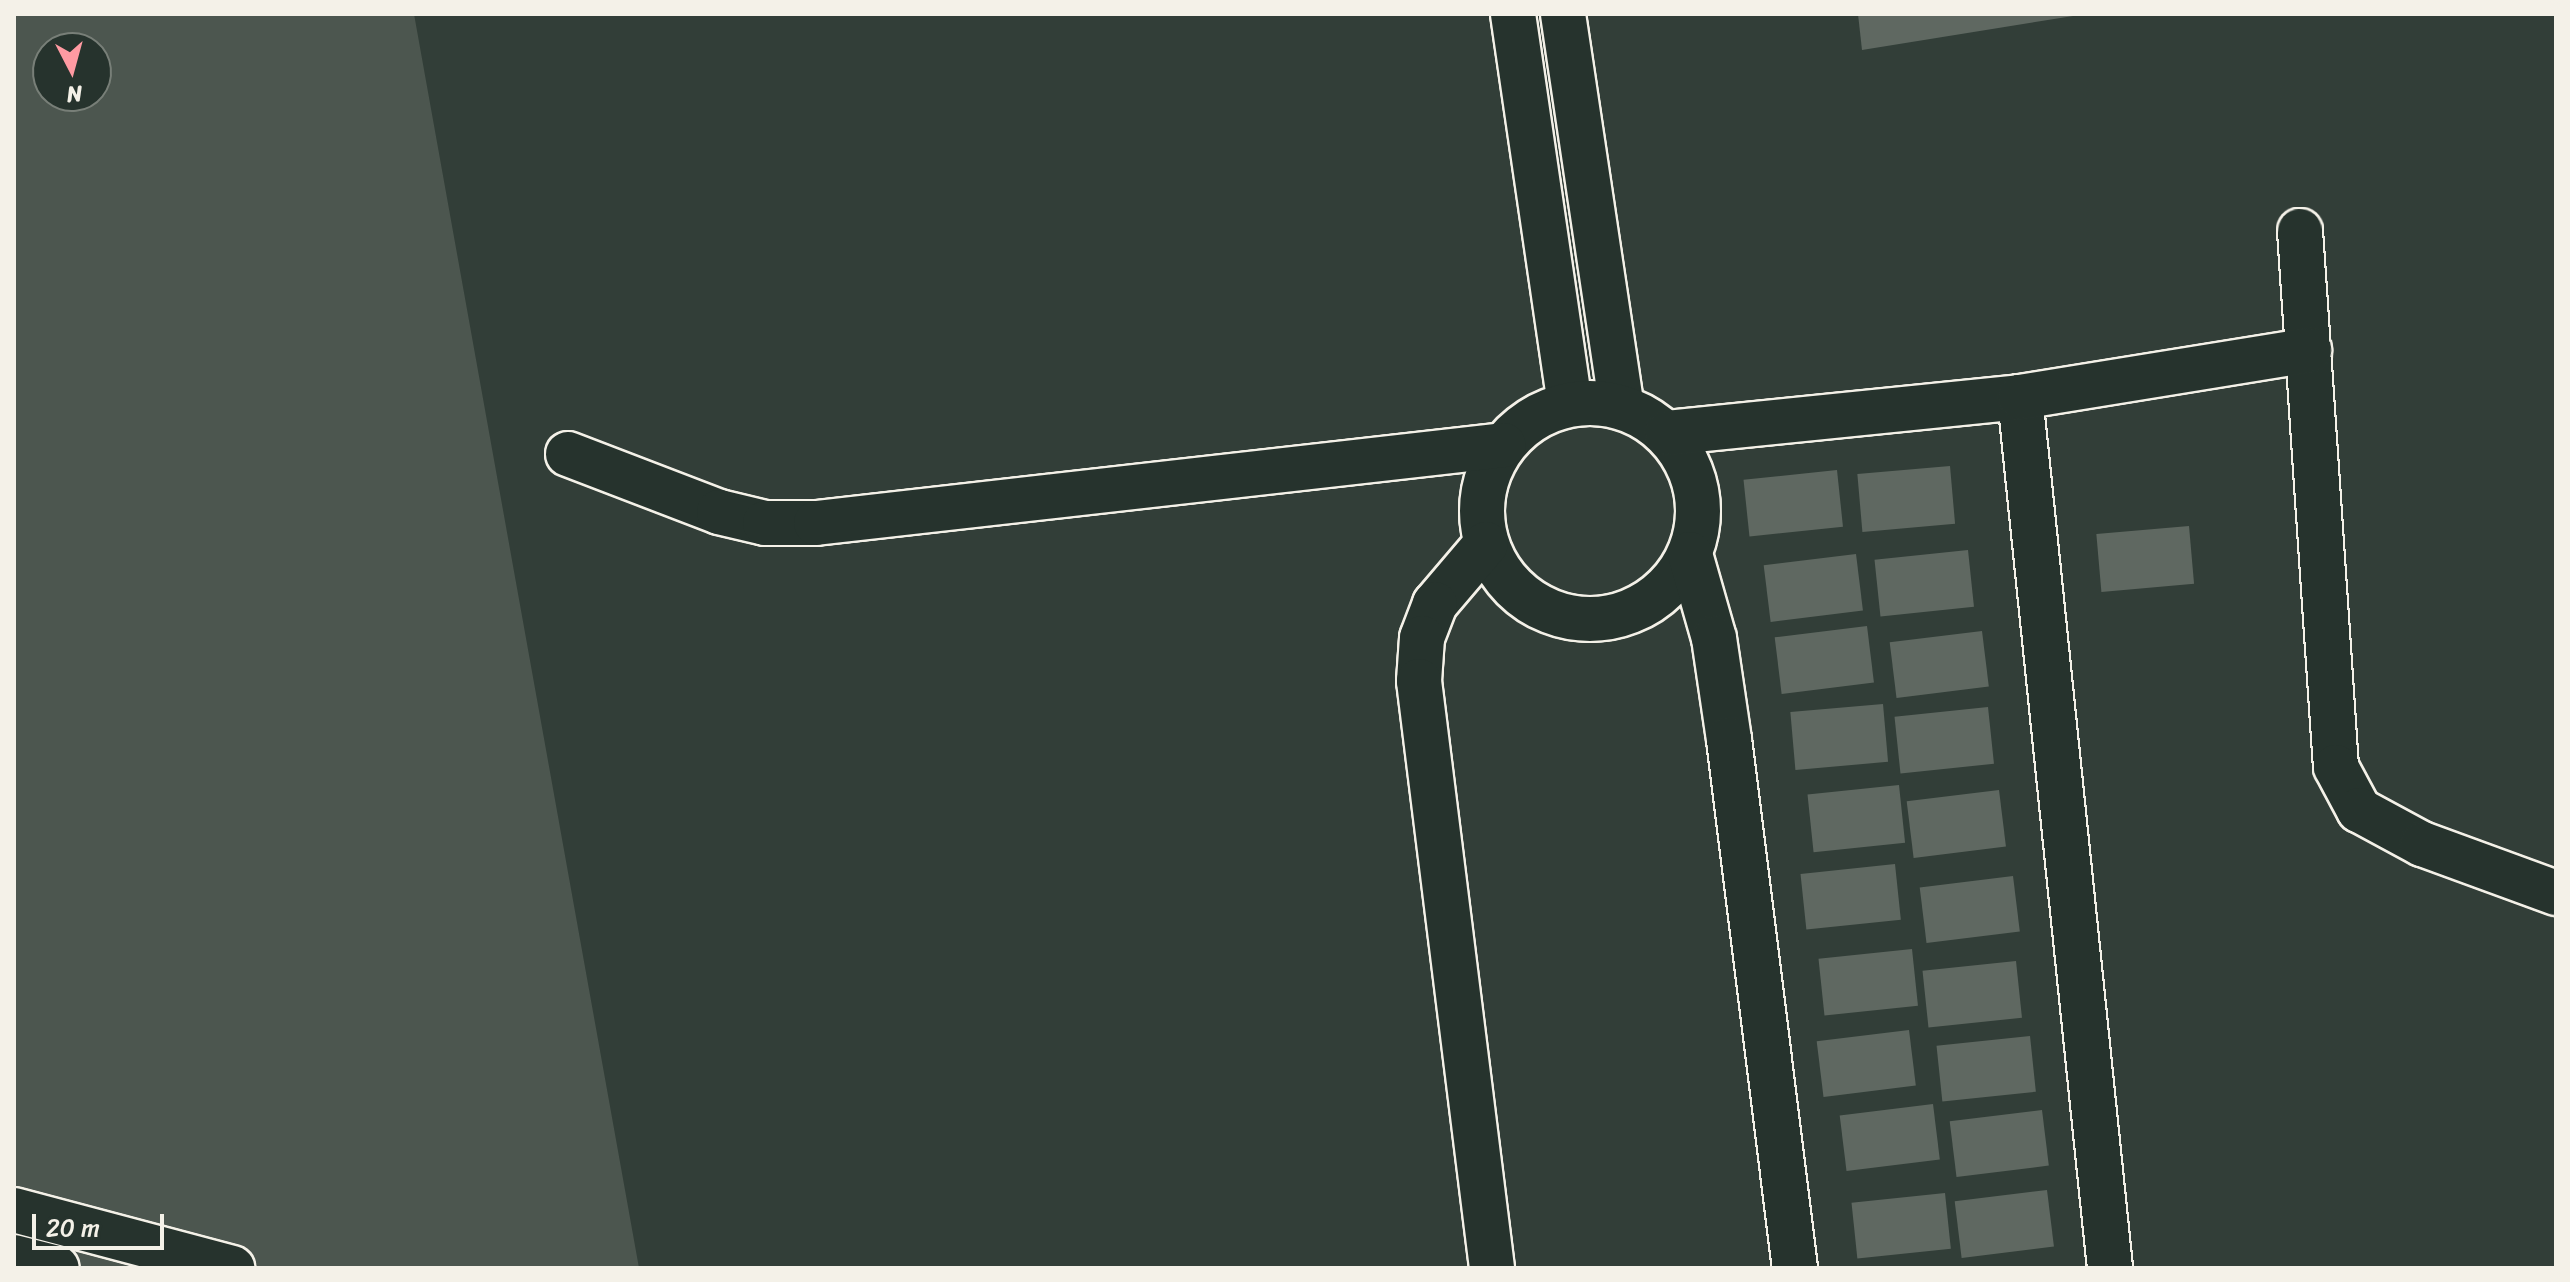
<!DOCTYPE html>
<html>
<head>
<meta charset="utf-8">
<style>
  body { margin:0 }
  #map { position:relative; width:2570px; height:1282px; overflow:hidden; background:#323e38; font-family:Sriracha,sans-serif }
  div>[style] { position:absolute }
  .green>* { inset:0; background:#4c564f }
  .building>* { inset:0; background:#5f6861; transform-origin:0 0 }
  .roads { filter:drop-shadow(2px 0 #f4f1e8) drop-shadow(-2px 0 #f4f1e8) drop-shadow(0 2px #f4f1e8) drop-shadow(0 -2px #f4f1e8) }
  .minor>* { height:44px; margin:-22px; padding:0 22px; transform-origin:22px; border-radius:22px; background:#26332d }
  .minor>.ring { margin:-22px; padding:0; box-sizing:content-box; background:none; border:44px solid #26332d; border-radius:50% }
  span { translate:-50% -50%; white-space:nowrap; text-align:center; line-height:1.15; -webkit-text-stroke:8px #26332d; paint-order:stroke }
  .frame { position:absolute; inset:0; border:16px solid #f4f1e8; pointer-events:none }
  .north { position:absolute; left:32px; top:32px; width:80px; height:80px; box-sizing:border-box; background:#26332d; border:2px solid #787f78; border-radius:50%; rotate:174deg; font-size:22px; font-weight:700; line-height:32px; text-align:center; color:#f4f1e8 }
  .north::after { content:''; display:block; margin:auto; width:28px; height:36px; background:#ff9aa2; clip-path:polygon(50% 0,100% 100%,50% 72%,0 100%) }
  .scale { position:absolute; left:32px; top:1214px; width:132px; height:36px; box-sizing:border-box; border:4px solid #f4f1e8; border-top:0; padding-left:10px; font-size:24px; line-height:28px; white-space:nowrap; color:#f4f1e8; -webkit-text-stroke:6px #26332d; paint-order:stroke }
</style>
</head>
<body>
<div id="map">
  <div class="green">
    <div style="clip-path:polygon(evenodd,14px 14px,414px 14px,639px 1268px,14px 1268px,14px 14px,48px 48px,96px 48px,96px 96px,48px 96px,48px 48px)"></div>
  </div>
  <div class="building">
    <div style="clip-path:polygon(1858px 14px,2073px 14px,2073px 16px,1862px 50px)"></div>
    <div style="left:1950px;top:466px;width:58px;height:93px;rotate:85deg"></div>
    <div style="left:1837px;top:470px;width:57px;height:94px;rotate:84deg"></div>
    <div style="left:2189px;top:526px;width:58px;height:93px;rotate:85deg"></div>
    <div style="left:1968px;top:550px;width:57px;height:94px;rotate:84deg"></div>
    <div style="left:1856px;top:554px;width:57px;height:93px;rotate:83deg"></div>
    <div style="left:1867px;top:626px;width:57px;height:93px;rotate:83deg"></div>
    <div style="left:1982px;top:631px;width:56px;height:93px;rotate:83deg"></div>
    <div style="left:1883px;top:704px;width:58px;height:93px;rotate:85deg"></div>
    <div style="left:1988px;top:707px;width:57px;height:94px;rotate:84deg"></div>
    <div style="left:1899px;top:785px;width:58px;height:92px;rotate:84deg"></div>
    <div style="left:1999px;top:790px;width:57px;height:93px;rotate:83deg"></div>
    <div style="left:1895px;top:864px;width:56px;height:95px;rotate:84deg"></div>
    <div style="left:2013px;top:876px;width:56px;height:94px;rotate:83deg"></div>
    <div style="left:1912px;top:949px;width:57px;height:94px;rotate:84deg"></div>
    <div style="left:2016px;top:961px;width:57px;height:94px;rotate:84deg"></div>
    <div style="left:1909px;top:1030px;width:56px;height:93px;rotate:83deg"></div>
    <div style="left:2030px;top:1036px;width:56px;height:94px;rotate:84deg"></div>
    <div style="left:1933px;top:1104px;width:56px;height:94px;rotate:83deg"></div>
    <div style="left:2042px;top:1110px;width:56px;height:93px;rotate:83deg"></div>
    <div style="left:2047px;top:1190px;width:57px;height:93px;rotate:83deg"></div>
    <div style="left:1945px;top:1193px;width:56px;height:94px;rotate:84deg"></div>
  </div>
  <div class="roads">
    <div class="minor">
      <div style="left:1513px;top:14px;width:394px;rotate:81.7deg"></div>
      <div style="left:1563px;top:14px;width:397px;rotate:81.5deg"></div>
      <div style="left:2300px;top:231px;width:537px;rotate:86.16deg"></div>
      <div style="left:2336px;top:767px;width:49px;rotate:61.9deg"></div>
      <div style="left:2359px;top:810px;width:72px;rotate:28.4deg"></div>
      <div style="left:2422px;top:844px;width:143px;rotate:20.1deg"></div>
      <div style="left:2020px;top:397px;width:876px;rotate:84.1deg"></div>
      <div class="ring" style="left:1482px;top:403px;width:172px;height:172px"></div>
      <div style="left:1667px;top:433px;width:355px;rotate:-5.8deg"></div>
      <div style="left:2020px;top:397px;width:293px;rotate:-9.2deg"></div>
      <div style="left:568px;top:454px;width:162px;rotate:21deg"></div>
      <div style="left:719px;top:512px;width:47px;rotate:13.4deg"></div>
      <div style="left:765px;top:523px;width:51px"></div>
      <div style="left:816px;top:523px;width:692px;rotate:-6.47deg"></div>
      <div style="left:1486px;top:544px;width:79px;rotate:130.4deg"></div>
      <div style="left:1435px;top:604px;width:36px;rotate:111deg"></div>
      <div style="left:1422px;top:638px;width:43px;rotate:94deg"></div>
      <div style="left:1419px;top:681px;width:592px;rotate:82.91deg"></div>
      <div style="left:1690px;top:554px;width:87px;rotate:74.1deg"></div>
      <div style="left:1714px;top:638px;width:102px;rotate:81.6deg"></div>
      <div style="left:1729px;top:739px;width:533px;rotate:82.89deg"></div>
      <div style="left:14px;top:1210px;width:226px;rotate:14.9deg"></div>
      <div style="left:14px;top:1257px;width:44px;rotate:14.3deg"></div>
    </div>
  </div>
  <div class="frame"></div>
  <div class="north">N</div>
  <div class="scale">20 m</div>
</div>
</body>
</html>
